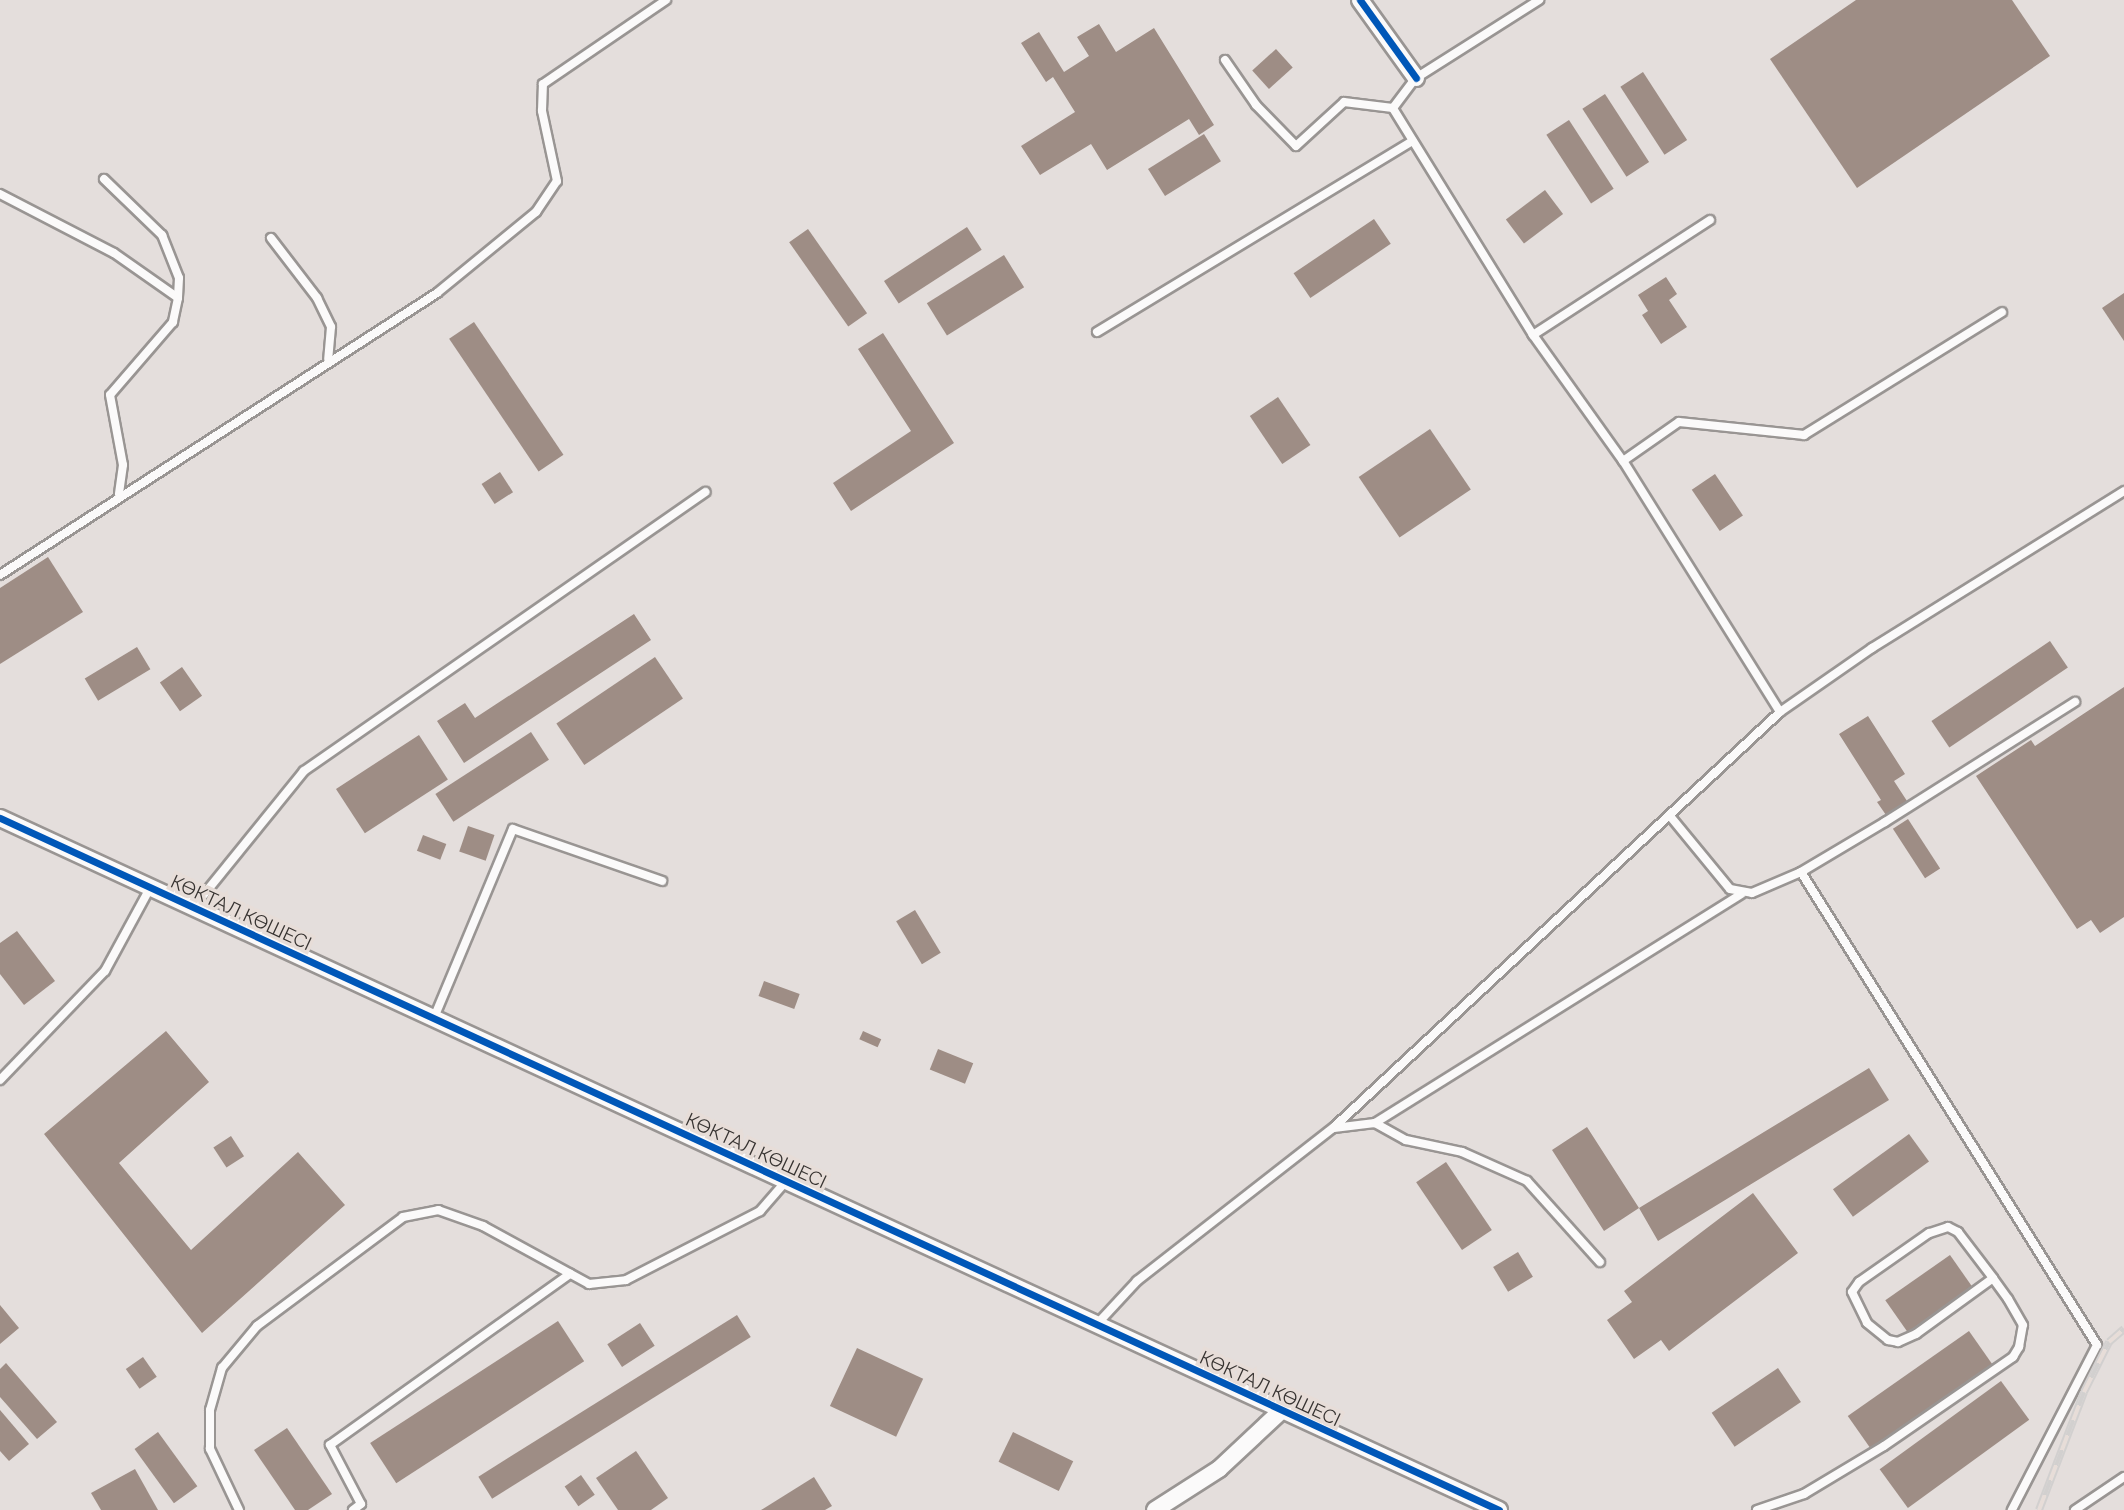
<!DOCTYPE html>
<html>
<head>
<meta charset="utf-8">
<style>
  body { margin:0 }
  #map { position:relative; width:2124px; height:1510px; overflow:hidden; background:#e4dedc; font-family:Raleway,sans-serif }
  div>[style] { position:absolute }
  .building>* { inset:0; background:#9e8d85; transform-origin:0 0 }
  .roads { filter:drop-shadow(2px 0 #999593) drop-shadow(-2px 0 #999593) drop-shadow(0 2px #999593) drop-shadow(0 -2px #999593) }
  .lane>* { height:8px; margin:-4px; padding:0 4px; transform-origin:4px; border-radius:4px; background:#fbfafa }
  .street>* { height:16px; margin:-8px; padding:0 8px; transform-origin:8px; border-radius:8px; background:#fbfafa }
  .rail>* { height:8px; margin-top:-4px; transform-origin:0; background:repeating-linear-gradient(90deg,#e7ddd8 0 16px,#d2d0cf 0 32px); box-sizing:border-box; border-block:2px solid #d2d0cf }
  .cycleway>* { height:7px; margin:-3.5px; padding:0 3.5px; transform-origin:3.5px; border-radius:3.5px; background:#0057b8 }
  span { translate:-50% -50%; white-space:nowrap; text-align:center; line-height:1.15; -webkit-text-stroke:7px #e7ddd8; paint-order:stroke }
  .street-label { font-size:19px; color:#373331 }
</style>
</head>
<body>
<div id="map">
  <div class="building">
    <div style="clip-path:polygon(1856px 0,2012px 0,2050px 56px,1857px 188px,1770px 59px)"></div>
    <div style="clip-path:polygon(1099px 24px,1116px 52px,1154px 28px,1214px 125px,1199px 135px,1189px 119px,1107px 170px,1091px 144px,1040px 175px,1021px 146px,1075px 112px,1053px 77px,1046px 82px,1021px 43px,1039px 32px,1064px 72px,1089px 56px,1077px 37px)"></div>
    <div style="left:1276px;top:49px;width:25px;height:32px;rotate:48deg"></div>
    <div style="left:1643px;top:72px;width:81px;height:27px;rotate:57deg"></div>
    <div style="left:1605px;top:94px;width:81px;height:27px;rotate:57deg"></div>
    <div style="left:1569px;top:120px;width:82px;height:27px;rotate:57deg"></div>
    <div style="left:1204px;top:134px;width:32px;height:66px;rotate:58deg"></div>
    <div style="left:1545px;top:190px;width:30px;height:49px;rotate:53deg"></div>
    <div style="left:1374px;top:219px;width:30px;height:97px;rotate:56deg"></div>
    <div style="left:967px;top:227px;width:27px;height:99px;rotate:57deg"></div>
    <div style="left:808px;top:229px;width:103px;height:23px;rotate:55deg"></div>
    <div style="left:1004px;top:255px;width:38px;height:91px;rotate:58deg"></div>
    <div style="clip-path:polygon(1666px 277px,1677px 294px,1669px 300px,1687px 327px,1661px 344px,1642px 315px,1648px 311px,1638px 295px)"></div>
    <div style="clip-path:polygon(2124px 293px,2124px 341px,2102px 308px)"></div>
    <div style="left:474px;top:322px;width:160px;height:30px;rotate:56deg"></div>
    <div style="clip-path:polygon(883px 333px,954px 443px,851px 511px,833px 483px,911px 431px,858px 349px)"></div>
    <div style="left:1278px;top:397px;width:58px;height:34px;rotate:56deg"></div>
    <div style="left:1430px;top:429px;width:73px;height:86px;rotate:56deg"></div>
    <div style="left:500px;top:472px;width:24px;height:22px;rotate:57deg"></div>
    <div style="left:1715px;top:474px;width:50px;height:28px;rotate:56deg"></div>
    <div style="clip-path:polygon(48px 557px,83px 612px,0 664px,0 588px)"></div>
    <div style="clip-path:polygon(634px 614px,651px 640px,464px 763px,437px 721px,465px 703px,475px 718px)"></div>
    <div style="left:2050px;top:641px;width:32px;height:143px;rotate:56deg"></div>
    <div style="left:137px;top:647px;width:26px;height:61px;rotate:59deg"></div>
    <div style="left:655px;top:657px;width:50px;height:119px;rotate:56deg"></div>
    <div style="left:182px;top:667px;width:35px;height:27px;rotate:55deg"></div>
    <div style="clip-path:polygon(2124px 687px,2124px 917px,2100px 933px,2091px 920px,2077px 929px,1976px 776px,2031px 740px,2035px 746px)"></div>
    <div style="clip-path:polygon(1868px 716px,1905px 774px,1894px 781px,1907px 801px,1886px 815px,1877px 802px,1881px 800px,1839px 734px)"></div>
    <div style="left:531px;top:732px;width:33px;height:114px;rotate:57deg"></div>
    <div style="left:419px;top:735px;width:53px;height:99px;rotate:57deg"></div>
    <div style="left:1908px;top:819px;width:59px;height:18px;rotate:57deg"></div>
    <div style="left:468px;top:826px;width:28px;height:27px;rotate:19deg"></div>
    <div style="left:423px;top:835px;width:25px;height:17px;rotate:21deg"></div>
    <div style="left:915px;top:910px;width:50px;height:22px;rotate:59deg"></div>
    <div style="clip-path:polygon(17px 931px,55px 981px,24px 1005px,0 974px,0 943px)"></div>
    <div style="left:764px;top:981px;width:38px;height:16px;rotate:20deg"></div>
    <div style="clip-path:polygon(166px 1031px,209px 1082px,119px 1163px,191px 1250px,298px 1152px,345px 1205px,202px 1333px,44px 1134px)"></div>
    <div style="left:863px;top:1031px;width:20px;height:9px;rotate:24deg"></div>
    <div style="left:938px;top:1049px;width:38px;height:22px;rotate:22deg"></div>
    <div style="clip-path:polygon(1869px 1068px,1889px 1100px,1658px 1241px,1639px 1208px,1604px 1231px,1552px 1150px,1587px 1127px,1639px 1208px)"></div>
    <div style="left:1909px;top:1134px;width:34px;height:94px;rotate:54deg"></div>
    <div style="left:231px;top:1136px;width:24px;height:21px;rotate:57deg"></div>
    <div style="left:1446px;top:1162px;width:82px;height:36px;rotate:56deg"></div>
    <div style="clip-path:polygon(1753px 1193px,1798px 1253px,1669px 1351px,1661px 1340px,1634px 1359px,1607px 1320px,1632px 1302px,1624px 1291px)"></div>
    <div style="left:1518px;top:1252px;width:29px;height:29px;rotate:59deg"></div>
    <div style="left:1950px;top:1255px;width:40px;height:79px;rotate:55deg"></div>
    <div style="clip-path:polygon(0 1305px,19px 1328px,0 1344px)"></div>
    <div style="left:737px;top:1315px;width:26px;height:305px;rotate:58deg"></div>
    <div style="left:558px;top:1321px;width:48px;height:224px;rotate:57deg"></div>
    <div style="left:640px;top:1323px;width:27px;height:39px;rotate:57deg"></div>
    <div style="left:1969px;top:1331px;width:44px;height:148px;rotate:55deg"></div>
    <div style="left:857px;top:1348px;width:73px;height:64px;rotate:25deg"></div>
    <div style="left:143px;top:1357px;width:24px;height:21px;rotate:55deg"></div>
    <div style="clip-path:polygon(6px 1363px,57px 1422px,37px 1439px,0 1397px,0 1369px)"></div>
    <div style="left:1778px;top:1368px;width:41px;height:80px;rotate:56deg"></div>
    <div style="left:2001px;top:1381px;width:48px;height:150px;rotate:54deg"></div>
    <div style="clip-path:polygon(0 1410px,29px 1444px,9px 1461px,0 1451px)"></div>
    <div style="clip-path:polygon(287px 1428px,332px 1494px,308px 1510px,295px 1510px,254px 1450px)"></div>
    <div style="left:158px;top:1432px;width:67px;height:29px;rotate:54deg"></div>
    <div style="left:1013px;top:1432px;width:67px;height:33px;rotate:26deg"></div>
    <div style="clip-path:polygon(636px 1451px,668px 1498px,651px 1510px,618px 1510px,596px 1478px)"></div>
    <div style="clip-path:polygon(135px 1469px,158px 1510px,101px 1510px,91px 1493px)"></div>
    <div style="left:581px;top:1475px;width:24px;height:20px;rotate:55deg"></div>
    <div style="clip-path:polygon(814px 1477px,832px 1506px,825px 1510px,761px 1510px)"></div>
  </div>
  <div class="roads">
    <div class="lane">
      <div style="left:1225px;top:60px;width:55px;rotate:55.4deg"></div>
      <div style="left:1256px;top:105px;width:57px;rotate:45.7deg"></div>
      <div style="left:1296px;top:146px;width:65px;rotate:-42.5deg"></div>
      <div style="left:1344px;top:102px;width:49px;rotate:7deg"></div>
      <div style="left:104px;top:179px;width:81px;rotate:44deg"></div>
      <div style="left:162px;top:235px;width:46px;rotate:68.4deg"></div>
      <div style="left:179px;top:278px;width:20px;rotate:93deg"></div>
      <div style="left:0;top:194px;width:128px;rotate:27.4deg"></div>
      <div style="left:114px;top:253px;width:78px;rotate:35.1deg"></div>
      <div style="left:178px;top:298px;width:25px;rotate:102deg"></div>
      <div style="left:173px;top:322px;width:96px;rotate:130.8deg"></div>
      <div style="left:110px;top:395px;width:71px;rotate:79.5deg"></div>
      <div style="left:123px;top:465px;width:29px;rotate:98deg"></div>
      <div style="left:271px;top:238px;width:76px;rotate:52.5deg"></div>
      <div style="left:317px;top:298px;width:32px;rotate:64deg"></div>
      <div style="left:331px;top:327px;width:32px;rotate:95deg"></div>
      <div style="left:1097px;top:332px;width:369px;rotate:-31.2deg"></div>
      <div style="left:1533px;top:335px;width:211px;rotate:-33deg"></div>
      <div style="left:1623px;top:461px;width:68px;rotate:-34.9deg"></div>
      <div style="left:1679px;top:422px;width:126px;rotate:5.9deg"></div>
      <div style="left:1804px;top:435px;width:233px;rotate:-31.8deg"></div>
      <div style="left:0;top:575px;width:520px;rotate:-32.83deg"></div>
      <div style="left:437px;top:293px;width:128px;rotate:-39.3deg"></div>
      <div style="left:536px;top:212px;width:37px;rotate:-56deg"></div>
      <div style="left:557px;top:181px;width:72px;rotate:-102.1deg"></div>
      <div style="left:542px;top:111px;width:27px;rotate:-88deg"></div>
      <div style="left:543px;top:84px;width:149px;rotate:-34.3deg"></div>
      <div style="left:1780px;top:712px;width:112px;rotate:-34.8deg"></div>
      <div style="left:1872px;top:648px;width:297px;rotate:-31.9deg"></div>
      <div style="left:1670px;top:816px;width:94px;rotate:50.6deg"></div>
      <div style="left:1730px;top:889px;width:22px;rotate:10deg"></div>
      <div style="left:1752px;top:893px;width:53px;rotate:-23.2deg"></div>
      <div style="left:1801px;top:872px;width:98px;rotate:-30.8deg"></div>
      <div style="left:1885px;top:822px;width:225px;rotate:-32.3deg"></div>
      <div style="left:1801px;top:872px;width:558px;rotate:57.96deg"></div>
      <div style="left:2097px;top:1345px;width:186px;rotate:117.3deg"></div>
      <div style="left:193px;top:908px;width:176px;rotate:-51deg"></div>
      <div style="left:304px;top:771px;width:489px;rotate:-34.8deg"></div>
      <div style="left:433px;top:1020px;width:207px;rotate:-67.3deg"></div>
      <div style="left:513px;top:829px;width:158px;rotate:19.2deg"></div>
      <div style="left:0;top:1080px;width:151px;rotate:-46.1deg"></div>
      <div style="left:105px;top:971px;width:94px;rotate:-61.5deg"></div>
      <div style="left:1375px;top:1123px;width:35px;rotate:29deg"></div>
      <div style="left:1406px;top:1140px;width:57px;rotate:12.1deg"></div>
      <div style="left:1462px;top:1152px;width:71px;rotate:24deg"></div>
      <div style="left:1527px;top:1181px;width:109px;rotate:48deg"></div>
      <div style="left:1334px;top:1128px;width:41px;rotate:-7deg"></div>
      <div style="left:1375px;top:1123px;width:432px;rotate:-32deg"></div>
      <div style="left:1097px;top:1324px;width:59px;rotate:-47.1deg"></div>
      <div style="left:1137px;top:1281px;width:249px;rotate:-38deg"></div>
      <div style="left:1333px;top:1128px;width:611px;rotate:-42.94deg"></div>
      <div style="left:1780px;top:712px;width:296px;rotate:-122deg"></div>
      <div style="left:1623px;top:461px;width:155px;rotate:-125.5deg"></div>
      <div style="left:1533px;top:335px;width:267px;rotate:-121.7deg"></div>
      <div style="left:1393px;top:108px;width:38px;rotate:-53deg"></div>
      <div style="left:1416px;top:78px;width:146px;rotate:-32.4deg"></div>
      <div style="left:239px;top:1510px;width:68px;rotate:-115.4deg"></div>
      <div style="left:210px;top:1449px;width:39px;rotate:-90deg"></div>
      <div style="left:210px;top:1410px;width:44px;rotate:-74.1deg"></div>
      <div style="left:222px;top:1368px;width:55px;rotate:-50.2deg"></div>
      <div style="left:257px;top:1326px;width:182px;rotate:-36.7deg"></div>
      <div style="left:403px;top:1217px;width:36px;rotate:-11deg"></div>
      <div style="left:438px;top:1210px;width:48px;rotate:19.6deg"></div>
      <div style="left:483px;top:1226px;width:121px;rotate:28.7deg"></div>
      <div style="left:589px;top:1284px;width:37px;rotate:-6deg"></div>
      <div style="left:626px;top:1280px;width:151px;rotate:-27.2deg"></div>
      <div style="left:760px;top:1211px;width:38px;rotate:-49deg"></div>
      <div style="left:353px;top:1510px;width:10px;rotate:-37deg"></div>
      <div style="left:361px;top:1504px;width:67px;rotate:-117.7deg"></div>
      <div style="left:330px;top:1445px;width:295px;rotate:-35.5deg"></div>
      <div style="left:1757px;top:1510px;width:50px;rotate:-18.8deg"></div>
      <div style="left:1804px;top:1494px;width:93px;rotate:-31deg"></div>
      <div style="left:1884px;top:1446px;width:157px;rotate:-34.6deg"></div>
      <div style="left:2013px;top:1357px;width:12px;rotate:-59deg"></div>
      <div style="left:2019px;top:1347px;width:22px;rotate:-80deg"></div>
      <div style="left:2023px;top:1325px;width:30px;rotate:-120deg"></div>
      <div style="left:2008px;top:1299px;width:26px;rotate:-126deg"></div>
      <div style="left:1993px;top:1278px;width:58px;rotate:-127.3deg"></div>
      <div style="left:1958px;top:1232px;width:11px;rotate:-153deg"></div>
      <div style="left:1948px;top:1227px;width:20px;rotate:162deg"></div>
      <div style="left:1929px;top:1233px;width:85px;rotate:145deg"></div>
      <div style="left:1859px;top:1282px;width:12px;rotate:125deg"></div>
      <div style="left:1852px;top:1292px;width:34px;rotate:64deg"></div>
      <div style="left:1867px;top:1323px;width:27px;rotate:39deg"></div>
      <div style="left:1888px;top:1340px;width:10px;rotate:11deg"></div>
      <div style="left:1898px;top:1342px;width:20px;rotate:-24deg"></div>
      <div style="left:1916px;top:1334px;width:95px;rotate:-36deg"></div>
      <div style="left:2075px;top:1510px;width:59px;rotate:-34deg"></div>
    </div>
    <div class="street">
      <div style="left:1360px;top:0;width:96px;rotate:54.3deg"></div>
      <div style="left:0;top:818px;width:1651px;rotate:24.78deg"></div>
      <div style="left:1155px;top:1510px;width:76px;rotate:-32.6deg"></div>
      <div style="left:1219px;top:1469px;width:83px;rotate:-43.1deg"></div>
    </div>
  </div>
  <div class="rail">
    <div style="left:2039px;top:1510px;width:126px;rotate:-69.1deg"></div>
    <div style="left:2084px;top:1392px;width:56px;rotate:-63.4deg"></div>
    <div style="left:2109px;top:1342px;width:20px;rotate:-41deg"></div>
  </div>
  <div class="cycleway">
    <div style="left:1360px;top:0;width:96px;rotate:54.3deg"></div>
    <div style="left:0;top:818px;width:1651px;rotate:24.78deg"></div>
  </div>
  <div class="street-label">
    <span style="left:241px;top:913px;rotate:25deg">КӨКТАЛ КӨШЕСІ</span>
    <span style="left:756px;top:1151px;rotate:25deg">КӨКТАЛ КӨШЕСІ</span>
    <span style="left:1270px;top:1389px;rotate:25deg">КӨКТАЛ КӨШЕСІ</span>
  </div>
</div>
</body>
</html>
